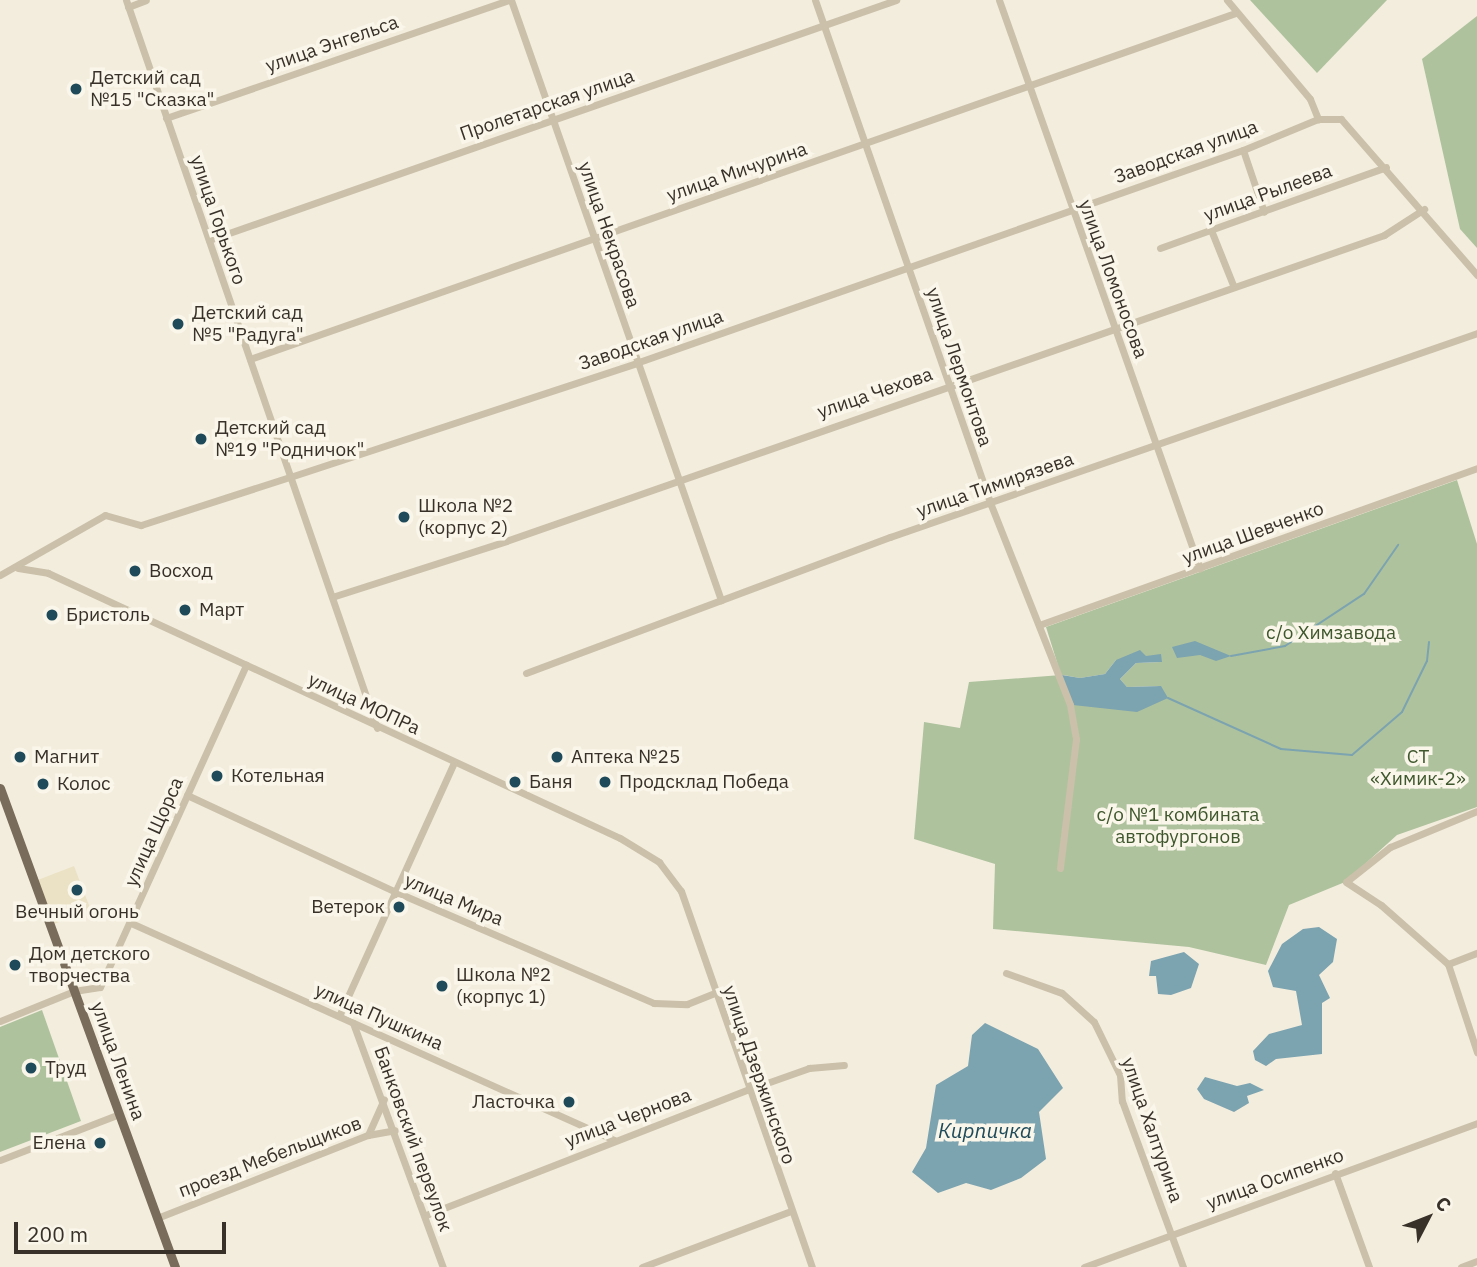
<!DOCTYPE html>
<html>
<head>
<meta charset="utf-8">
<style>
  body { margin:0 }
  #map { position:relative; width:1477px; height:1267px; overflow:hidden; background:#f3edde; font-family:"IBM Plex Sans",sans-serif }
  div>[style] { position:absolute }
  .green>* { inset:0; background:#aec29d }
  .plaza>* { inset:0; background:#ebe2c5; transform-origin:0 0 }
  .water>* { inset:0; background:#7ca3b0 }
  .stream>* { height:2px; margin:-1px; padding:0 1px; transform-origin:1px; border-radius:1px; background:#7ca3b0 }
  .minor>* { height:7px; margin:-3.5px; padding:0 3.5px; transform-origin:3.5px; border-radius:3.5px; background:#cbc0a9 }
  .major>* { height:9px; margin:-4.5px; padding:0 4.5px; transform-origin:4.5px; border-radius:4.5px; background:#7a6c5a }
  .dots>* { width:19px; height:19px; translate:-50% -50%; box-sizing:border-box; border:4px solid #faf6ea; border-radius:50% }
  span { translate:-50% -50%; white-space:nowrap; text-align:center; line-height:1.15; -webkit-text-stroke:7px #faf6ea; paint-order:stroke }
  .street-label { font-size:19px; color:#383129 }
  .poi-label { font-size:19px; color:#383129 }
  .left { translate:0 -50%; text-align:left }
  .right { translate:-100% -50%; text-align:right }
  .park-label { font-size:19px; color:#3e572c }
  .water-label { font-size:21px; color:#1e4a5a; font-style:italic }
  .north { position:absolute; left:1393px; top:1183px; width:70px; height:70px; -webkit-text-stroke:5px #faf6ea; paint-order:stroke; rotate:48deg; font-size:19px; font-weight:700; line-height:28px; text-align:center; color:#383129 }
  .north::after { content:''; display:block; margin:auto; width:24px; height:32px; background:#383129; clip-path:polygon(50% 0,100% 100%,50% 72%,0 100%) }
  .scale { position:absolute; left:14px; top:1222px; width:212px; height:32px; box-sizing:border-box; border:4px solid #383129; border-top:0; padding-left:9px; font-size:21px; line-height:24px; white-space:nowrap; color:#383129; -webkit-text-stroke:5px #faf6ea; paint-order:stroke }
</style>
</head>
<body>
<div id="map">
  <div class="green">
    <div style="clip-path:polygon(1250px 0,1387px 0,1317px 73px)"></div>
    <div style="clip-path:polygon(1477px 16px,1477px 248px,1460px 229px,1422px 59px)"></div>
    <div style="clip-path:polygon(evenodd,1457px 480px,1477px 544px,1477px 807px,1397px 835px,1345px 882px,1289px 905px,1266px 965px,1189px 947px,993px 929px,995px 864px,914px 839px,924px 722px,960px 728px,969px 682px,1061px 675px,1046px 627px,1457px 480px,1116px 660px,1162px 662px,1136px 663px,1120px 679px,1127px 687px,1161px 686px,1073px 705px,1063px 675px,1080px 678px,1105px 674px,1116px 660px)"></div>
    <div style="clip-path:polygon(42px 1010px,81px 1121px,0 1152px,0 1027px)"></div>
  </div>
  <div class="plaza">
    <div style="left:74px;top:866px;width:47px;height:43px;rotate:69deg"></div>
  </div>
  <div class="water">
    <div style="clip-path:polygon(1195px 641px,1231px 656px,1216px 661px,1200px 655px,1177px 658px,1172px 647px)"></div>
    <div style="clip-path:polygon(1140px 650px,1146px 656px,1161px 654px,1162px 662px,1136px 663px,1120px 679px,1127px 687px,1161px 686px,1168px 698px,1137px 712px,1073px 705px,1062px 675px,1080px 678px,1105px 674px,1116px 660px)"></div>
    <div style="clip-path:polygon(1319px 927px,1337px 939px,1333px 962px,1319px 975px,1330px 998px,1322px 1003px,1322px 1054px,1276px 1059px,1266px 1066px,1255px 1060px,1253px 1051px,1269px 1034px,1302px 1025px,1296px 991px,1273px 987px,1268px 971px,1282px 944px,1303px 929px)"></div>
    <div style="clip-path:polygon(1184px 952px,1199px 964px,1191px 988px,1171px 995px,1158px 994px,1156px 976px,1149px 976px,1151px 961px)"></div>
    <div style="clip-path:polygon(985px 1023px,1038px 1049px,1063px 1088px,1039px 1112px,1046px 1159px,1021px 1178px,991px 1190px,966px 1183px,938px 1193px,912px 1172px,926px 1148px,936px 1085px,968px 1066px,972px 1035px)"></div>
    <div style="clip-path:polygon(1205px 1077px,1237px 1086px,1250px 1083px,1264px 1090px,1247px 1096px,1249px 1103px,1234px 1112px,1204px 1099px,1197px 1089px)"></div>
  </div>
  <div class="stream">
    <div style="left:1231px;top:656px;width:55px;rotate:-10.5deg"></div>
    <div style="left:1285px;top:646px;width:95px;rotate:-33.4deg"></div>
    <div style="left:1364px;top:594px;width:60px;rotate:-55.2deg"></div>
    <div style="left:1168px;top:698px;width:124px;rotate:24.3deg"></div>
    <div style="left:1281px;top:749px;width:71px;rotate:4.8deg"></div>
    <div style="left:1352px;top:755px;width:66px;rotate:-40.7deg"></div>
    <div style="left:1402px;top:712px;width:57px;rotate:-63.9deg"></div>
    <div style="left:1427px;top:661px;width:19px;rotate:-84deg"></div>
  </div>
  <div class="minor">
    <div style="left:126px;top:0;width:770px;rotate:70.98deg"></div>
    <div style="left:511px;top:0;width:636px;rotate:70.71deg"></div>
    <div style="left:815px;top:0;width:535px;rotate:70.79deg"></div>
    <div style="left:991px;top:505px;width:215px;rotate:68.4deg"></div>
    <div style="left:1070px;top:705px;width:35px;rotate:80deg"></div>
    <div style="left:1076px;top:739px;width:130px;rotate:97.1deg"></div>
    <div style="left:999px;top:0;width:603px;rotate:70.54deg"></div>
    <div style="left:1227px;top:0;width:129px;rotate:50deg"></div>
    <div style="left:1310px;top:99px;width:22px;rotate:68deg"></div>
    <div style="left:1318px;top:119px;width:23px"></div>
    <div style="left:1341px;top:119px;width:207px;rotate:48.9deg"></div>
    <div style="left:128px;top:7px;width:19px;rotate:-21deg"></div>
    <div style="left:166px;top:118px;width:362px;rotate:-19deg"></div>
    <div style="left:1243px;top:150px;width:65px;rotate:71.3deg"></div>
    <div style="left:1211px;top:230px;width:59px;rotate:68.2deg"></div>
    <div style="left:209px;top:240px;width:728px;rotate:-19.26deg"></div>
    <div style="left:1160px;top:248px;width:240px;rotate:-19.7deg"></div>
    <div style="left:250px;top:359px;width:1044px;rotate:-19.35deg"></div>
    <div style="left:18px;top:568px;width:30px;rotate:9deg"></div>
    <div style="left:48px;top:573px;width:630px;rotate:24.86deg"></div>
    <div style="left:620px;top:838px;width:46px;rotate:31.6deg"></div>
    <div style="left:659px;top:862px;width:36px;rotate:53deg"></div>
    <div style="left:681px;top:891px;width:398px;rotate:70.8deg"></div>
    <div style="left:0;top:575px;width:121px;rotate:-29.7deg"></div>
    <div style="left:105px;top:515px;width:37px;rotate:16deg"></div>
    <div style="left:141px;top:525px;width:157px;rotate:-17.9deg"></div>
    <div style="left:290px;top:477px;width:364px;rotate:-18.2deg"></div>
    <div style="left:636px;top:363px;width:643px;rotate:-19.34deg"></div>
    <div style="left:1243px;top:150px;width:81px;rotate:-22.5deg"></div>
    <div style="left:332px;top:597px;width:183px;rotate:-17.8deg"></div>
    <div style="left:506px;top:541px;width:930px;rotate:-19.21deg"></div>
    <div style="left:1384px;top:235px;width:48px;rotate:-33deg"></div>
    <div style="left:1039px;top:625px;width:465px;rotate:-19.7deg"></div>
    <div style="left:526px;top:673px;width:389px;rotate:-20.5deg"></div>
    <div style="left:890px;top:537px;width:621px;rotate:-19.16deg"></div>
    <div style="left:187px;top:795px;width:230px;rotate:24.9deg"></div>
    <div style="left:396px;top:892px;width:281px;rotate:23.3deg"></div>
    <div style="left:654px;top:1003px;width:33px;rotate:2deg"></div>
    <div style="left:687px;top:1004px;width:29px;rotate:-22deg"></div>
    <div style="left:1477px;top:811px;width:94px;rotate:157.5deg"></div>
    <div style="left:1390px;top:847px;width:56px;rotate:141.5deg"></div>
    <div style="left:1346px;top:882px;width:42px;rotate:33.3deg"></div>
    <div style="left:1381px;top:905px;width:89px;rotate:41.4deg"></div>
    <div style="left:1448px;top:964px;width:93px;rotate:71.8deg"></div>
    <div style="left:131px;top:923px;width:530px;rotate:24.19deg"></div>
    <div style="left:1448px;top:964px;width:31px;rotate:-21deg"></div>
    <div style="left:1006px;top:973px;width:59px;rotate:19.7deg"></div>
    <div style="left:1062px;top:993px;width:43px;rotate:42.2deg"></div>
    <div style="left:1094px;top:1022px;width:59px;rotate:63.9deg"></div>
    <div style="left:1120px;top:1075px;width:26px;rotate:86deg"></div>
    <div style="left:1122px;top:1101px;width:177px;rotate:69.8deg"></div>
    <div style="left:339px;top:1016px;width:278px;rotate:-65.6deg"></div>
    <div style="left:0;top:1021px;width:80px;rotate:-22.1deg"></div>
    <div style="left:74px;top:991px;width:26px;rotate:-9deg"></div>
    <div style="left:100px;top:987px;width:354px;rotate:-65.6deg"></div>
    <div style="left:353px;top:1023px;width:260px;rotate:69.8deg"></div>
    <div style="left:368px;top:1135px;width:39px;rotate:-66deg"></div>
    <div style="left:0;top:1160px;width:128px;rotate:-21.1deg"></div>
    <div style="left:1335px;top:1173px;width:100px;rotate:70.1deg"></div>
    <div style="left:426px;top:1215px;width:344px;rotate:-21.3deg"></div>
    <div style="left:747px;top:1090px;width:66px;rotate:-19.5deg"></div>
    <div style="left:809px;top:1068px;width:35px;rotate:-5deg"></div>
    <div style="left:157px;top:1218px;width:227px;rotate:-21.5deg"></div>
    <div style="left:368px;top:1135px;width:27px;rotate:-10deg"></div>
    <div style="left:642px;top:1267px;width:159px;rotate:-20.6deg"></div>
    <div style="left:1084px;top:1267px;width:419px;rotate:-20.1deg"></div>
    <div style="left:1461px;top:1267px;width:17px;rotate:-21deg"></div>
  </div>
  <div class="major">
    <div style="left:0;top:788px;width:510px;rotate:69.93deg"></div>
  </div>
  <div class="dots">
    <div style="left:76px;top:89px;background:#1e4a5a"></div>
    <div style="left:178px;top:324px;background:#1e4a5a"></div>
    <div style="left:201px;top:439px;background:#1e4a5a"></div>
    <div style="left:404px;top:517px;background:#1e4a5a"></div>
    <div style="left:135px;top:571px;background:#1e4a5a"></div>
    <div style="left:185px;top:610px;background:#1e4a5a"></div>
    <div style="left:52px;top:615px;background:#1e4a5a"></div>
    <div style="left:20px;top:757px;background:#1e4a5a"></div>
    <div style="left:557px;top:757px;background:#1e4a5a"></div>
    <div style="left:217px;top:776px;background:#1e4a5a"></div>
    <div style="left:515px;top:782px;background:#1e4a5a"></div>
    <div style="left:605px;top:782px;background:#1e4a5a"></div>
    <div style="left:43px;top:784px;background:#1e4a5a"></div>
    <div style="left:77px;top:890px;background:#1e4a5a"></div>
    <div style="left:399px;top:907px;background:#1e4a5a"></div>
    <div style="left:15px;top:965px;background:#1e4a5a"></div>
    <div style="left:442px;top:986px;background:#1e4a5a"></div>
    <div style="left:31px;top:1068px;background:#1e4a5a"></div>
    <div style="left:569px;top:1102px;background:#1e4a5a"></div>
    <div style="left:100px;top:1143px;background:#1e4a5a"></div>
  </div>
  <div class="street-label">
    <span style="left:332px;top:44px;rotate:-19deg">улица Энгельса</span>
    <span style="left:547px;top:105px;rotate:-19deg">Пролетарская улица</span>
    <span style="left:1186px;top:152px;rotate:-20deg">Заводская улица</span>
    <span style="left:737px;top:172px;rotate:-19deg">улица Мичурина</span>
    <span style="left:1268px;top:193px;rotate:-20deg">улица Рылеева</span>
    <span style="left:218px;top:220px;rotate:71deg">улица Горького</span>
    <span style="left:609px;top:235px;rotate:71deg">улица Некрасова</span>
    <span style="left:1113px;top:279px;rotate:70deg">улица Ломоносова</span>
    <span style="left:651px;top:340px;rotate:-19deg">Заводская улица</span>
    <span style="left:959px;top:367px;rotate:71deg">улица Лермонтова</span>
    <span style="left:875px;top:393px;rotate:-19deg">улица Чехова</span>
    <span style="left:995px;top:485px;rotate:-19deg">улица Тимирязева</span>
    <span style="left:1253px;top:533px;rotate:-20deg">улица Шевченко</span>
    <span style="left:364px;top:704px;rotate:25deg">улица МОПРа</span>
    <span style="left:154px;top:832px;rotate:-66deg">улица Щорса</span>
    <span style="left:454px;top:900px;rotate:23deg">улица Мира</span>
    <span style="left:379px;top:1017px;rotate:24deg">улица Пушкина</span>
    <span style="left:118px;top:1061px;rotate:70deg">улица Ленина</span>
    <span style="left:759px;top:1075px;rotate:71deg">улица Дзержинского</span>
    <span style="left:628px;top:1118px;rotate:-21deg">улица Чернова</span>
    <span style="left:1152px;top:1130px;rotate:71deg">улица Халтурина</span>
    <span style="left:413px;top:1139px;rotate:70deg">Банковский переулок</span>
    <span style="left:270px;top:1157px;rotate:-21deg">проезд Мебельщиков</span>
    <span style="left:1275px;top:1179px;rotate:-20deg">улица Осипенко</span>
  </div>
  <div class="poi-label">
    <span class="left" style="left:90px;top:89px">Детский сад<br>№15 "Сказка"</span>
    <span class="left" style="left:192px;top:324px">Детский сад<br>№5 "Радуга"</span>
    <span class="left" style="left:215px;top:439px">Детский сад<br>№19 "Родничок"</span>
    <span class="left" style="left:418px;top:517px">Школа №2<br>(корпус 2)</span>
    <span class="left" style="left:149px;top:571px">Восход</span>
    <span class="left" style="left:199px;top:610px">Март</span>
    <span class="left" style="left:66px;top:615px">Бристоль</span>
    <span class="left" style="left:34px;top:757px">Магнит</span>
    <span class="left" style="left:571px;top:757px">Аптека №25</span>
    <span class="left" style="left:231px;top:776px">Котельная</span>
    <span class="left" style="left:529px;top:782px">Баня</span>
    <span class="left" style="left:619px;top:782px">Продсклад Победа</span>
    <span class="left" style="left:57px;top:784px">Колос</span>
    <span class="right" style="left:385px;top:907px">Ветерок</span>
    <span style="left:77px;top:912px">Вечный огонь</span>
    <span class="left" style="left:29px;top:965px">Дом детского<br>творчества</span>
    <span class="left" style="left:456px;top:986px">Школа №2<br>(корпус 1)</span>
    <span class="left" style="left:45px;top:1068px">Труд</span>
    <span class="right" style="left:555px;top:1102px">Ласточка</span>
    <span class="right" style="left:86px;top:1143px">Елена</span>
  </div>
  <div class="park-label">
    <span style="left:1331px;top:633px">с/о Химзавода</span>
    <span style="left:1418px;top:768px">СТ<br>«Химик-2»</span>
    <span style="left:1178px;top:826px">с/о №1 комбината<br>автофургонов</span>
  </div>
  <div class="water-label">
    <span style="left:985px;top:1130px">Кирпичка</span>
  </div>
  <div class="north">С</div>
  <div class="scale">200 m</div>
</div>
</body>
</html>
